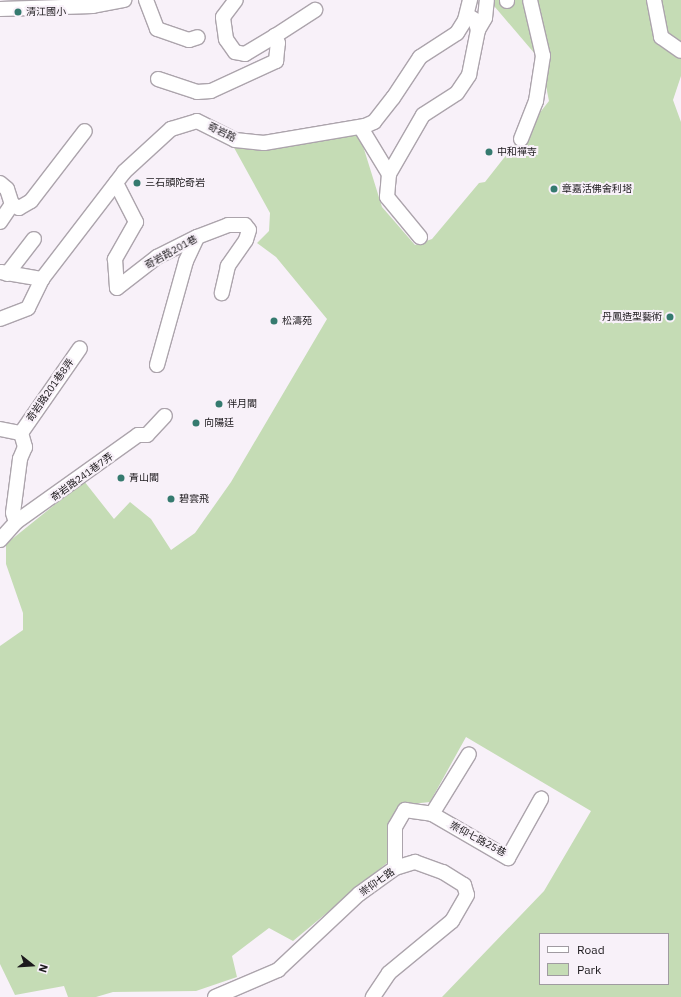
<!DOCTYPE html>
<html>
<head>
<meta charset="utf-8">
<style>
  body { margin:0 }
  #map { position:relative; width:681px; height:997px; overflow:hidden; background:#f8f1f9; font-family:"IBM Plex Sans","Noto Sans TC",sans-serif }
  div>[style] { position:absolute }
  .green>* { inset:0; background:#c5dcb5 }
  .roads { filter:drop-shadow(1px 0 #aca4ac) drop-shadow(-1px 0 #aca4ac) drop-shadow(0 1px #aca4ac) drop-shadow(0 -1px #aca4ac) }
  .minor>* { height:14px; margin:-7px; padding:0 7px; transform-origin:7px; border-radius:7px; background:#fff }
  .dots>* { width:11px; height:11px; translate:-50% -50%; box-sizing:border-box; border:2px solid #f8f1f9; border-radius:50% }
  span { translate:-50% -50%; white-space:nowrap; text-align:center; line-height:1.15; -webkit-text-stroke:4px #f8f1f9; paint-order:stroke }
  .poi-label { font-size:10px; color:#1c191c }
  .left { translate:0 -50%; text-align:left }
  .right { translate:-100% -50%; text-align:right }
  .street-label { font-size:10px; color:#1c191c }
  .legend { position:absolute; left:539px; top:933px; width:130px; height:52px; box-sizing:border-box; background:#f8f1f9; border:1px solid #a09ba1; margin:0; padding:5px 7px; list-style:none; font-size:12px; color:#1c191c }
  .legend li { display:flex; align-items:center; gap:8px; height:20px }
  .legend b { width:20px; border:1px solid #a09ba1 }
  .north { position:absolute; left:12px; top:945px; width:40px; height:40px; -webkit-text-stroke:3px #f8f1f9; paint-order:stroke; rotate:107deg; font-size:11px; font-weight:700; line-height:16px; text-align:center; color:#1c191c }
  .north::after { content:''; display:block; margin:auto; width:14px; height:18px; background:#1c191c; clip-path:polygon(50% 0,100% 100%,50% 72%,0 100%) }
</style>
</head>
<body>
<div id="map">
  <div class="green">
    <div style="clip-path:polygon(evenodd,489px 0,681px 0,681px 76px,673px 100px,681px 122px,681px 997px,442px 997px,544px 891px,591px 811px,466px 737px,430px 802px,402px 805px,388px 862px,293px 941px,269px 928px,232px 956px,237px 977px,196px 991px,113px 992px,96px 997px,68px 997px,64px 986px,15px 995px,0 964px,0 646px,23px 630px,23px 613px,6px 564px,6px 544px,84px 481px,114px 519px,130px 502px,151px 519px,171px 550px,195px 533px,231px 482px,327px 319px,276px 257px,257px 243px,269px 231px,270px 213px,232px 144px,359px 133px,382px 207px,415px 245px,432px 239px,479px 183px,485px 182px,549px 101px,541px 61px,489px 0,540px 934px,668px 934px,668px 984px,540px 984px,540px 934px)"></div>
  </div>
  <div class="roads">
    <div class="minor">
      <div style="left:146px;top:0;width:31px;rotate:69deg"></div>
      <div style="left:157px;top:29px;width:34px;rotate:19deg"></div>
      <div style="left:189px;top:40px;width:9px;rotate:-18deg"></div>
      <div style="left:654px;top:0;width:38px;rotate:79deg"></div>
      <div style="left:661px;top:37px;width:24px;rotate:35deg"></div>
      <div style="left:507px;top:1px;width:1px;rotate:-90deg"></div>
      <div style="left:0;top:9px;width:93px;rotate:-1.8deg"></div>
      <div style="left:93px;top:6px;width:32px;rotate:-11deg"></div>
      <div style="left:478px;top:30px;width:14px;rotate:-60deg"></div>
      <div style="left:485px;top:18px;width:18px;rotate:-84deg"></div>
      <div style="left:275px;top:36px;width:48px;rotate:-33deg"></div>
      <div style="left:158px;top:79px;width:41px;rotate:18.4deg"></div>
      <div style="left:197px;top:92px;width:14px;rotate:-4deg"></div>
      <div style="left:211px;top:91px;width:72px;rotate:-24.8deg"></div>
      <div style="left:276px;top:61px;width:18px;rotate:-84deg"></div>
      <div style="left:278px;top:43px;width:8px;rotate:-113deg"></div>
      <div style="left:275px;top:36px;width:35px;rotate:149deg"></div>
      <div style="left:245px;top:54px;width:10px;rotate:-169deg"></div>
      <div style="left:235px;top:52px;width:16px;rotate:-125deg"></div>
      <div style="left:226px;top:39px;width:22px;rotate:-98deg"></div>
      <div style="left:223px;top:17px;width:21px;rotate:-53deg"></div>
      <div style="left:361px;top:128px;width:54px;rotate:58.7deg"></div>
      <div style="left:389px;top:174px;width:68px;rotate:-60deg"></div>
      <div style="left:423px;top:115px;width:40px;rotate:-32.9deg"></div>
      <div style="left:457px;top:93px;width:22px;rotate:-56deg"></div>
      <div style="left:469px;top:75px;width:46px;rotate:-78.7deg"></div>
      <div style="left:478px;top:30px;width:10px;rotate:-107deg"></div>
      <div style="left:475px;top:20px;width:9px;rotate:-148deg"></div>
      <div style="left:521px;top:139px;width:41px;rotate:-68.5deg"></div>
      <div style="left:536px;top:101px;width:46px;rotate:-81.2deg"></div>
      <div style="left:543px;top:56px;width:57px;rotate:-103.1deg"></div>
      <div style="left:389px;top:174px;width:23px;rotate:95deg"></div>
      <div style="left:387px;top:197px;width:52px;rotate:50.5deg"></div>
      <div style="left:0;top:183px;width:9px;rotate:41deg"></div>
      <div style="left:7px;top:189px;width:16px;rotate:72deg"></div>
      <div style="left:116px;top:183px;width:44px;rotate:62.9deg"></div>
      <div style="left:136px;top:222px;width:43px;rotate:119.6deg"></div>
      <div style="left:115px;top:259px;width:29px;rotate:86deg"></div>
      <div style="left:12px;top:204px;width:8px;rotate:30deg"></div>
      <div style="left:19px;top:208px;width:14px;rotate:-30deg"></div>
      <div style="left:31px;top:201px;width:88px;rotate:-52.4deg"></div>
      <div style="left:0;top:222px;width:22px;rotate:-56deg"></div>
      <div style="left:1px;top:272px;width:42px;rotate:9.7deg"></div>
      <div style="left:7px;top:274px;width:44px;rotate:-52.4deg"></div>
      <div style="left:117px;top:288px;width:51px;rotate:-37.8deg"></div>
      <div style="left:157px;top:257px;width:45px;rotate:-26.6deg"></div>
      <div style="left:197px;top:237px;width:33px;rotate:-21deg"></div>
      <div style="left:228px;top:225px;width:17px"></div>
      <div style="left:245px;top:225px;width:6px;rotate:51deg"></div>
      <div style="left:249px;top:230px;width:10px;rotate:107deg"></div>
      <div style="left:246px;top:240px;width:32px;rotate:125deg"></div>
      <div style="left:228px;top:266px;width:28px;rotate:103deg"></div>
      <div style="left:0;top:319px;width:30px;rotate:-21deg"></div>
      <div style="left:28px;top:308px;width:32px;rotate:-64deg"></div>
      <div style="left:42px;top:279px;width:135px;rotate:-52.5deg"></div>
      <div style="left:124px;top:172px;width:64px;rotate:-42.5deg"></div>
      <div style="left:171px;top:129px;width:27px;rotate:-17deg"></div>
      <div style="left:197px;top:121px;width:42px;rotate:26.6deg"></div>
      <div style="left:235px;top:140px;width:29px;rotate:6deg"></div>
      <div style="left:264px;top:143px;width:102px;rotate:-9.6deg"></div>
      <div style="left:365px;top:126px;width:10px;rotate:-24deg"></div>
      <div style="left:374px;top:122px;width:31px;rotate:-52deg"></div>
      <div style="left:393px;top:98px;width:49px;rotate:-56.6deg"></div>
      <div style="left:420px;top:57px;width:44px;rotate:-33deg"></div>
      <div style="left:457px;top:33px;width:15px;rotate:-58deg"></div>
      <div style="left:465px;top:20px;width:21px;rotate:-76deg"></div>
      <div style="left:157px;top:365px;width:108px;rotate:-74.4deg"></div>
      <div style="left:186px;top:261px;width:26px;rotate:-65deg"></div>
      <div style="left:0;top:429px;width:21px;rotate:11deg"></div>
      <div style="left:21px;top:433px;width:15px;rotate:74deg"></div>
      <div style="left:25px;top:447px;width:13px;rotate:113deg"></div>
      <div style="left:20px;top:459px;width:54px;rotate:97.4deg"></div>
      <div style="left:13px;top:513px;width:9px;rotate:72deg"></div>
      <div style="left:21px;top:433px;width:103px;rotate:-55.2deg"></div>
      <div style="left:0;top:540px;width:24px;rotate:-48deg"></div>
      <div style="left:16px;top:522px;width:150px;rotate:-35.5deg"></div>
      <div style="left:138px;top:435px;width:9px"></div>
      <div style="left:147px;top:435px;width:26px;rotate:-47deg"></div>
      <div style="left:432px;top:814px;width:70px;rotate:-58.3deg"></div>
      <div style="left:395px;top:868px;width:41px;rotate:-90deg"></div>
      <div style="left:395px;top:827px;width:20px;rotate:-60deg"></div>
      <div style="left:405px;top:810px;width:27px;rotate:8deg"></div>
      <div style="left:432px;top:814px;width:88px;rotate:30.1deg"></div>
      <div style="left:508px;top:858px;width:68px;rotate:-60.8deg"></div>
      <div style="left:215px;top:997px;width:69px;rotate:-23.2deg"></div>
      <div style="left:278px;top:970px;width:111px;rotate:-43.2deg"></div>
      <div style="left:359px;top:894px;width:44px;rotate:-35.8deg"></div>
      <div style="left:395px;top:868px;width:21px;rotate:-17deg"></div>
      <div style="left:415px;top:862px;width:30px;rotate:20deg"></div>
      <div style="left:443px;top:872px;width:25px;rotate:32deg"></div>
      <div style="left:464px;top:885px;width:10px;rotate:73deg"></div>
      <div style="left:467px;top:895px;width:30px;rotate:120deg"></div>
      <div style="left:452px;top:921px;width:82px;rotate:140.5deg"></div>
      <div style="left:389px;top:973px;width:29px;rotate:124deg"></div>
    </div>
  </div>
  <div class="dots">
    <div style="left:18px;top:12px;background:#357a6f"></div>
    <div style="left:489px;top:152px;background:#357a6f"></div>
    <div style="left:137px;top:183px;background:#357a6f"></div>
    <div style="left:554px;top:189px;background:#357a6f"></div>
    <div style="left:670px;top:317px;background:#357a6f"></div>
    <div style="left:274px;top:321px;background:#357a6f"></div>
    <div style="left:219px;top:404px;background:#357a6f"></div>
    <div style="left:196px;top:423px;background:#357a6f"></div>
    <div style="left:121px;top:478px;background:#357a6f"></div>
    <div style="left:171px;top:499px;background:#357a6f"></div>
  </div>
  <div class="poi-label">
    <span class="left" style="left:26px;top:12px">清江國小</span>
    <span class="left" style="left:497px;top:152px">中和禪寺</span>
    <span class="left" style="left:145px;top:183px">三石頭陀奇岩</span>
    <span class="left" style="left:562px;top:189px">章嘉活佛舍利塔</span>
    <span class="right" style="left:662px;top:317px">丹鳳造型藝術</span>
    <span class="left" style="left:282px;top:321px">松濤苑</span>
    <span class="left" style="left:227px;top:404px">伴月閣</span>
    <span class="left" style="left:204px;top:423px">向陽廷</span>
    <span class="left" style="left:129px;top:478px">青山閣</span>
    <span class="left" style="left:179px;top:499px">碧雲飛</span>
  </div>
  <div class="street-label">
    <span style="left:222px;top:132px;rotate:26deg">奇岩路</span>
    <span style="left:171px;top:252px;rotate:-29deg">奇岩路201巷</span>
    <span style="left:50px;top:390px;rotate:-55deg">奇岩路201巷8弄</span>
    <span style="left:82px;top:477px;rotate:-36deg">奇岩路241巷7弄</span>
    <span style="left:478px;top:839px;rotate:28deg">崇仰七路25巷</span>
    <span style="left:377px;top:882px;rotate:-35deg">崇仰七路</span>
  </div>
  <ul class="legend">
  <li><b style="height:5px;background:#fff"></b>Road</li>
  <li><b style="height:11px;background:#c5dcb5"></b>Park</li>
  </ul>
  <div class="north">N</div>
</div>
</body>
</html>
